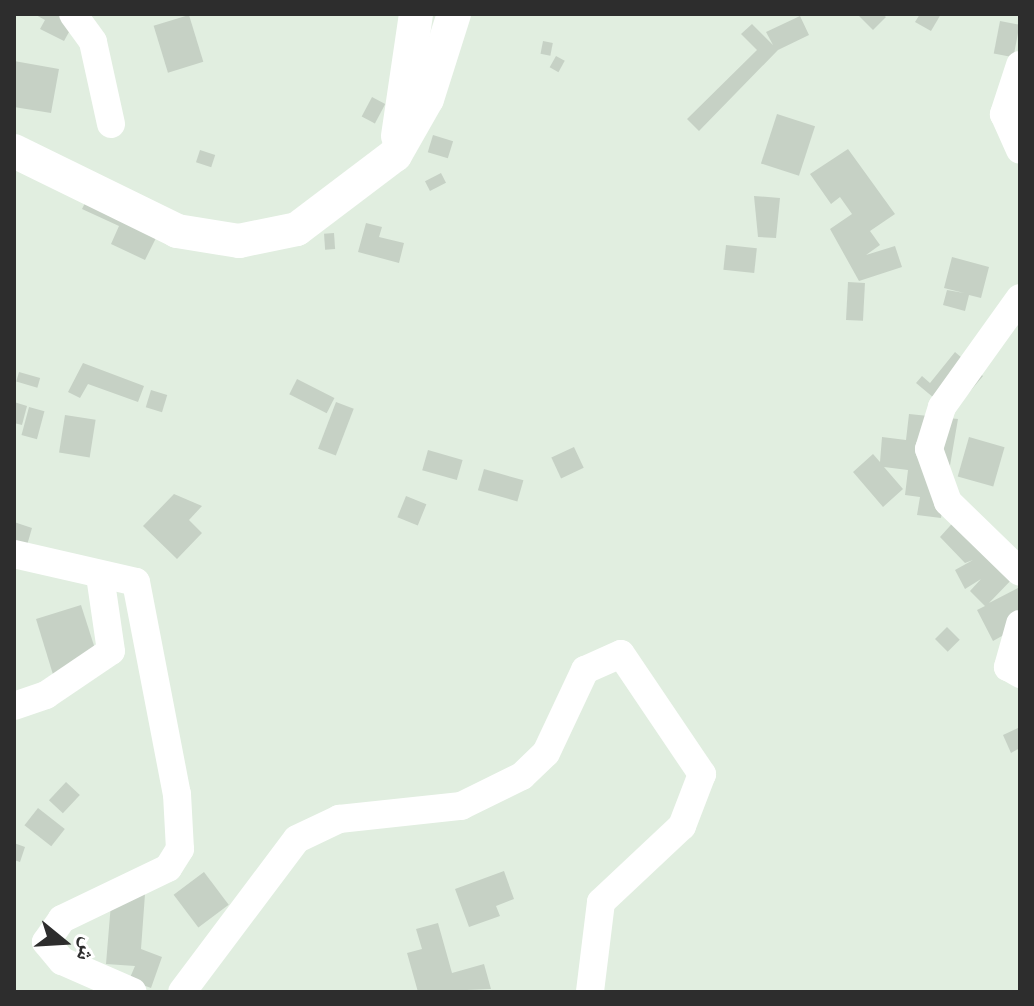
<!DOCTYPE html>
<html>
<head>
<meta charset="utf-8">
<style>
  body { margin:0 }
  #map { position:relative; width:1034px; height:1006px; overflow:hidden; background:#e1eee0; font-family:"Varela Round","Noto Naskh Arabic",sans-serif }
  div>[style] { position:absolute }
  .building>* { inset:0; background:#c6d1c5; transform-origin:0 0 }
  .minor>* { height:28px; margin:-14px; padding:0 14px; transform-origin:14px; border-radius:14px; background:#fff }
  .tertiary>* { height:34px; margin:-17px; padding:0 17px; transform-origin:17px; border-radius:17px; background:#fff }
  span { translate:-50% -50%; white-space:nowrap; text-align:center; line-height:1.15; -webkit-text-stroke:6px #fff; paint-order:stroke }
  .frame { position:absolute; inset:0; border:16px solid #2d2d2d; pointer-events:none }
  .north { position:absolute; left:24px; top:902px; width:80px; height:80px; -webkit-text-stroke:6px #fff; paint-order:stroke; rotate:108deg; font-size:22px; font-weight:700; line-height:32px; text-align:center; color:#2d2d2d }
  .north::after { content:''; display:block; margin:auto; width:28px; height:36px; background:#2d2d2d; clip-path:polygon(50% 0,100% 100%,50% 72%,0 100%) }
</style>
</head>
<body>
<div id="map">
  <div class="building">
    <div style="clip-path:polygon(34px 14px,79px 14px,64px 41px,40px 29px,45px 20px)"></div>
    <div style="clip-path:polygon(857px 14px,882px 14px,886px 17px,873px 30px)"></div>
    <div style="clip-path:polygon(920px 14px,941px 14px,931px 31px,915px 22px)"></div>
    <div style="left:189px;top:15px;width:49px;height:37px;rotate:73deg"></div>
    <div style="clip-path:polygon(800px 16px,809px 35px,778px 50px,699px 131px,687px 119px,757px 50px,741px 34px,752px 24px,773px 45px,766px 32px)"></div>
    <div style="left:1000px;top:21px;width:20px;height:33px;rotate:11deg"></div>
    <div style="left:543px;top:41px;width:10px;height:13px;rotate:11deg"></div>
    <div style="left:556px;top:56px;width:10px;height:13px;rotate:29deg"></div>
    <div style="clip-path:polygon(14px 61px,59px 69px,51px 113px,14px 107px)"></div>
    <div style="left:372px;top:97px;width:15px;height:22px;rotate:28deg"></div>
    <div style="left:777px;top:114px;width:40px;height:52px;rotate:18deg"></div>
    <div style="left:433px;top:135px;width:21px;height:18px;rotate:17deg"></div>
    <div style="clip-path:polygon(848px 149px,895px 214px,870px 231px,880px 245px,866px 255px,895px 246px,902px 267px,859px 281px,830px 229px,852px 214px,840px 197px,831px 204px,810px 174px)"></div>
    <div style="left:200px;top:150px;width:16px;height:13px;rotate:18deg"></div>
    <div style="left:441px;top:173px;width:11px;height:18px;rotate:63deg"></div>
    <div style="clip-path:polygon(91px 191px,158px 234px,145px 260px,111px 244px,119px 226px,82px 209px)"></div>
    <div style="clip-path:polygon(754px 196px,780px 198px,776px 238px,758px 237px)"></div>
    <div style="clip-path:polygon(366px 223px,382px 227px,379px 237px,404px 243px,399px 263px,358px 252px)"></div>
    <div style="left:334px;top:233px;width:16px;height:10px;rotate:86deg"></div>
    <div style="left:726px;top:245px;width:31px;height:25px;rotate:6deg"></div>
    <div style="clip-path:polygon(952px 257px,989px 267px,981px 298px,969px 295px,965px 311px,943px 305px,947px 290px,964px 293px,944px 288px)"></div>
    <div style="left:848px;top:282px;width:17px;height:38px;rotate:3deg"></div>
    <div style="clip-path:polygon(955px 352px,983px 376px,952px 413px,916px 383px,922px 376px,930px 383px)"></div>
    <div style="clip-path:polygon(83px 363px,144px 386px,138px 402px,88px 384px,80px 398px,68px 392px)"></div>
    <div style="left:19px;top:372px;width:22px;height:10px;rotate:16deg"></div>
    <div style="left:297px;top:379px;width:42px;height:17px;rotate:27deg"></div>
    <div style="left:151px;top:390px;width:17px;height:18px;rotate:17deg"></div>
    <div style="clip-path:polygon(14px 402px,27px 406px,22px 425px,14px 423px)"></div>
    <div style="left:336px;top:402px;width:19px;height:50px;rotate:21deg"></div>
    <div style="left:29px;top:407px;width:16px;height:29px;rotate:15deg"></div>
    <div style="clip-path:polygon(909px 414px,958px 419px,941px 518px,917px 515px,920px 497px,905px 495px,908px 470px,884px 467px,903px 489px,883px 507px,853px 472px,873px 454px,880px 462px,882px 437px,906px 440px)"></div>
    <div style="left:65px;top:415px;width:31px;height:38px;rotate:9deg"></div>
    <div style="left:969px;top:437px;width:37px;height:41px;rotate:16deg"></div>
    <div style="left:574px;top:447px;width:23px;height:25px;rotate:65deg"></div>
    <div style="left:428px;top:450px;width:36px;height:21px;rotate:16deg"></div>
    <div style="left:484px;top:469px;width:41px;height:22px;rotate:16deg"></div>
    <div style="clip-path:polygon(174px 494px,202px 506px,189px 520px,202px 533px,177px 559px,143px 526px)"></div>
    <div style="left:406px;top:496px;width:22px;height:23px;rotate:22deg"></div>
    <div style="clip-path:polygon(958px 517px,1018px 573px,989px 603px,1020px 587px,1020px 626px,993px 641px,977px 610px,985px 606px,970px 591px,981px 579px,965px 589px,955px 570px,973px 560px,965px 563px,940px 537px)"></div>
    <div style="clip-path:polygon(14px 522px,32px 528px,25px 552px,14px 548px)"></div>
    <div style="clip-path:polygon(81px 605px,97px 655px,55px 681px,36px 619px)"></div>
    <div style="left:947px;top:627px;width:18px;height:17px;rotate:45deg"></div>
    <div style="clip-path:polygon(1020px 727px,1020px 748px,1011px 753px,1003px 735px)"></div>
    <div style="left:66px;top:782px;width:19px;height:25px;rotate:43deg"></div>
    <div style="left:38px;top:808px;width:34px;height:22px;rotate:38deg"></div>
    <div style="clip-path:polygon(14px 843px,25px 847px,20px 862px,14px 860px)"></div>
    <div style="clip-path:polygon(504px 871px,514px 899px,496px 906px,500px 916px,469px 927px,455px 889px)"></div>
    <div style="left:204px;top:872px;width:41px;height:38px;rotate:53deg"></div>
    <div style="clip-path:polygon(112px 891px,145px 894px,141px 949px,162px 957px,151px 988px,129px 980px,135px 966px,106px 964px)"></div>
    <div style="clip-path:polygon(438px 923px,452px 973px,484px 964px,491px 989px,418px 992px,407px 953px,422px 949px,416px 929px)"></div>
  </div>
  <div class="minor">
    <div style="left:73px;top:14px;width:34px;rotate:54deg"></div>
    <div style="left:93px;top:42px;width:84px;rotate:77.6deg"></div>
    <div style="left:1020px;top:65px;width:52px;rotate:108.1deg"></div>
    <div style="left:1004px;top:114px;width:39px;rotate:66deg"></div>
    <div style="left:1020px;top:298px;width:134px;rotate:125.6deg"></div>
    <div style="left:942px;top:407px;width:44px;rotate:107.2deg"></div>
    <div style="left:929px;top:449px;width:56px;rotate:70.3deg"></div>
    <div style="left:948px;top:502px;width:100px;rotate:44.2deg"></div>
    <div style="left:14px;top:554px;width:125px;rotate:12.9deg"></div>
    <div style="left:136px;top:582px;width:216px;rotate:79.1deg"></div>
    <div style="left:177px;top:794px;width:55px;rotate:86.9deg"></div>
    <div style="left:180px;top:849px;width:22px;rotate:122deg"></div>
    <div style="left:168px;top:868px;width:118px;rotate:154.3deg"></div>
    <div style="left:62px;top:919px;width:28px;rotate:125deg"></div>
    <div style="left:46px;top:942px;width:25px;rotate:50deg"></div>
    <div style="left:62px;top:961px;width:77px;rotate:23.6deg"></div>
    <div style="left:1020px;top:624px;width:45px;rotate:105.6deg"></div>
    <div style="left:1008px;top:667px;width:14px;rotate:30deg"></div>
    <div style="left:14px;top:706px;width:34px;rotate:-19deg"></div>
    <div style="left:46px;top:695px;width:78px;rotate:-34.1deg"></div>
    <div style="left:111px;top:651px;width:76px;rotate:-98.3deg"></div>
    <div style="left:182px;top:992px;width:191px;rotate:-53.1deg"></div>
    <div style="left:297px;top:839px;width:47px;rotate:-25.5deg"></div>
    <div style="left:339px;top:819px;width:123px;rotate:-6.1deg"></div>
    <div style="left:461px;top:806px;width:68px;rotate:-26.2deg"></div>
    <div style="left:522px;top:776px;width:33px;rotate:-44deg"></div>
    <div style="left:546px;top:753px;width:92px;rotate:-64.8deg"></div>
    <div style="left:585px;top:670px;width:39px;rotate:-24deg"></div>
    <div style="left:621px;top:654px;width:145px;rotate:56deg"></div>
    <div style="left:702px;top:774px;width:56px;rotate:111deg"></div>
    <div style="left:682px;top:826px;width:111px;rotate:136.8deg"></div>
    <div style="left:601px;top:902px;width:91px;rotate:97deg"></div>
  </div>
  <div class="tertiary">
    <div style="left:398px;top:136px;width:123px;rotate:-81.6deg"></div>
    <div style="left:14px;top:151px;width:182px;rotate:26.1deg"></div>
    <div style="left:177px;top:231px;width:63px;rotate:9.2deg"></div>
    <div style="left:239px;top:241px;width:59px;rotate:-11.7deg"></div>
    <div style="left:297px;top:229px;width:123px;rotate:-37.1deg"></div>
    <div style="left:395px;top:155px;width:64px;rotate:-60.3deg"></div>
    <div style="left:427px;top:99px;width:89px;rotate:-72.4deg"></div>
  </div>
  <div class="frame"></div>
  <div class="north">ش</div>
</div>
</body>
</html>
